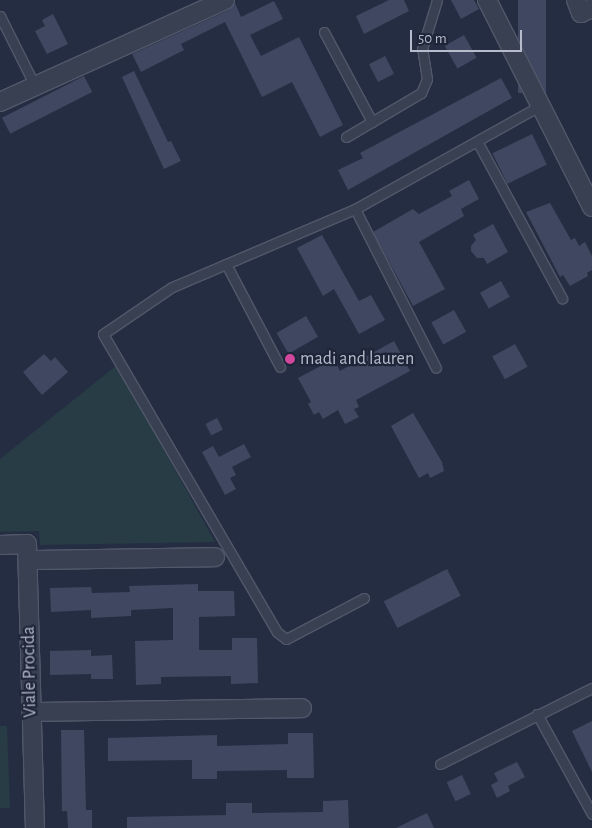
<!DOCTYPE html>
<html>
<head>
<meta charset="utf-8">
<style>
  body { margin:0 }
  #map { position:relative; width:592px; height:828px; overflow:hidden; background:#252d43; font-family:"Alegreya Sans",sans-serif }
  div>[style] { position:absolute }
  .green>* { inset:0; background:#273c44 }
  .building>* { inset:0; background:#3f4860; transform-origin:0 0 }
  .roads { filter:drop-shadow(1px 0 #51586a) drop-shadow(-1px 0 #51586a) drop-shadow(0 1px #51586a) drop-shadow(0 -1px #51586a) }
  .lane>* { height:9px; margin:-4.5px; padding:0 4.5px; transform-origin:4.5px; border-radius:4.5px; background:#394052 }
  .street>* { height:18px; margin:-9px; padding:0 9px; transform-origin:9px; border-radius:9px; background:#394052 }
  .dots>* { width:14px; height:14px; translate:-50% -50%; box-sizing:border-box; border:2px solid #1e2538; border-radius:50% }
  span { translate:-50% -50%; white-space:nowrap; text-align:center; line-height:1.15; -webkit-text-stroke:4.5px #1e2538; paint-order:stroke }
  .poi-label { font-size:18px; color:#b6bccc }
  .left { translate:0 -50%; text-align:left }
  .street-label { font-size:18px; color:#b6bccc }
  .scale { position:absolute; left:410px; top:30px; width:112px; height:22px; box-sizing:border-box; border:2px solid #b6bccc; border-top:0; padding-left:6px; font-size:15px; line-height:18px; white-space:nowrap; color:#b6bccc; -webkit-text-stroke:4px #1e2538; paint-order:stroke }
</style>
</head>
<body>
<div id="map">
  <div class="green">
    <div style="clip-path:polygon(117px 365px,215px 542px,40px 545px,39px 531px,0 532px,0 459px)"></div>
    <div style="clip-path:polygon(0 726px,7px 726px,10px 808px,0 808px)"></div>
  </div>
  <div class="building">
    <div style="clip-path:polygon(389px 0,404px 0,409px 11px,364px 34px,356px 16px)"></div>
    <div style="clip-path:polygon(451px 0,474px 0,479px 9px,461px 19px)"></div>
    <div style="left:518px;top:0;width:28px;height:93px"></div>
    <div style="clip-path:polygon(274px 1px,283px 19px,250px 35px,261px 56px,299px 37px,343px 125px,320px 137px,292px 82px,262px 97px,225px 22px,181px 44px,184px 50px,141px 72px,132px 54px,229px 10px,235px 3px,241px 17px)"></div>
    <div style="clip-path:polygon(53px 14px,68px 44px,47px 54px,35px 31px,45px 26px,42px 20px)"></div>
    <div style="left:464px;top:35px;width:26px;height:22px;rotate:61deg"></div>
    <div style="left:385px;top:56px;width:20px;height:18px;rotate:63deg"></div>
    <div style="clip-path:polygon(134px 71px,168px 142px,171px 141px,181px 161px,164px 169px,122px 77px)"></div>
    <div style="left:84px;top:76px;width:18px;height:92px;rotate:63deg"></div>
    <div style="clip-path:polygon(501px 78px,512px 98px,348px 190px,338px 170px,363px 158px,360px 153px)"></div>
    <div style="left:532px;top:134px;width:34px;height:44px;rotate:64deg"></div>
    <div style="clip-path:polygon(469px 180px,479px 199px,461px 209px,464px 216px,419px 242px,445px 289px,413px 306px,373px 232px,413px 209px,419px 214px,452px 196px,449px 191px)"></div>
    <div style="clip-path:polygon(550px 203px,571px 240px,575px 238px,579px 246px,585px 242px,592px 256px,592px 270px,587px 273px,588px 276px,570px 286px,563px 275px,560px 277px,526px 212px)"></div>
    <div style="clip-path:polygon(493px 224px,508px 252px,487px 264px,484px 258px,477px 258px,471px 251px,471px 246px,476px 240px,473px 235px)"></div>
    <div style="clip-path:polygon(322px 235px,359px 301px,371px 295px,385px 320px,359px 334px,334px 289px,323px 296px,297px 248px)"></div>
    <div style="left:501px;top:281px;width:18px;height:24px;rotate:61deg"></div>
    <div style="left:454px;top:310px;width:25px;height:26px;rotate:61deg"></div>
    <div style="left:306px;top:316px;width:24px;height:34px;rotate:60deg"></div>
    <div style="clip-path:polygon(394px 341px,410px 371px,356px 400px,359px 407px,354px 409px,359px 417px,345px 424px,338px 410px,323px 419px,319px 412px,314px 415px,308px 404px,311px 402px,298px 378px,334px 359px,340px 371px)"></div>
    <div style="left:515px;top:344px;width:26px;height:26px;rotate:61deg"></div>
    <div style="clip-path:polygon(44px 354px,51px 361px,55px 357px,68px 372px,42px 395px,23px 372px)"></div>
    <div style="clip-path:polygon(413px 413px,442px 462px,444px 471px,430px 478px,428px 473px,419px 478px,391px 426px)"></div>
    <div style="left:217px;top:418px;width:13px;height:13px;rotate:63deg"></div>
    <div style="clip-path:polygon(244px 444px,251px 457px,232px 467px,236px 475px,230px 478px,236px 489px,225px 495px,202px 452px,213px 446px,219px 457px)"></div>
    <div style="left:447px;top:569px;width:30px;height:71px;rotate:63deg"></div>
    <div style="clip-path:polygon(198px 584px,198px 591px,234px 591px,235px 616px,199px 617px,199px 650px,232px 650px,232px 638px,257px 638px,258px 683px,231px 684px,231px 676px,161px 677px,161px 684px,136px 685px,135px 641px,173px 640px,173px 608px,131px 610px,131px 616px,91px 618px,91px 610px,51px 612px,50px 588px,91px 587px,92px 593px,130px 592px,129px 586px)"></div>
    <div style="clip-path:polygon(91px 650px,91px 656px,112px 655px,113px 679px,91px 679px,91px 674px,50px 675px,50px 651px)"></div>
    <div style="clip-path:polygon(592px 721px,592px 772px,572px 731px)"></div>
    <div style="clip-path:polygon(61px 730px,84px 730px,86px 810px,92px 810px,92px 828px,68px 828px,67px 811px,62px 811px)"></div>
    <div style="clip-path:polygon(288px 733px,313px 733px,314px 778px,287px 778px,287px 770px,217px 771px,217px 779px,192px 779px,192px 760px,108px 761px,108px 738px,217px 735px,217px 746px,288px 744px)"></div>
    <div style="clip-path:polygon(517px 762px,525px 777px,508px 786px,510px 791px,497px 798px,491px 785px,498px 781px,494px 773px)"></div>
    <div style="left:462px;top:775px;width:21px;height:17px;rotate:65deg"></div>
    <div style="clip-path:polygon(348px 800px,349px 828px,127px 828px,127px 817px,226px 815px,226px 803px,252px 803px,252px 813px,323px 812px,323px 801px)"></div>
    <div style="clip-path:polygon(427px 813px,434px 828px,396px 828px)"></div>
  </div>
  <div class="roads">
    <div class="lane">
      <div style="left:0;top:16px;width:78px;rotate:63.4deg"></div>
      <div style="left:324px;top:32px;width:102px;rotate:61.9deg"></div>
      <div style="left:346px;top:137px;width:87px;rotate:-30.4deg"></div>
      <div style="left:421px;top:93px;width:15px;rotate:-67deg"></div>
      <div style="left:427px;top:79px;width:30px;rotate:-99deg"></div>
      <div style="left:422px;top:49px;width:51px;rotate:-73deg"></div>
      <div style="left:477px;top:141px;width:179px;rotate:61.6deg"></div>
      <div style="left:355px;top:209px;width:178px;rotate:63deg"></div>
      <div style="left:226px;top:264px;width:116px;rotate:62.3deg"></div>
      <div style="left:364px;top:598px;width:88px;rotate:152.3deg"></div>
      <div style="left:286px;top:639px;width:11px;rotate:-142deg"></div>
      <div style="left:277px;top:632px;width:345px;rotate:-120.3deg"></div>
      <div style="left:103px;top:334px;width:83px;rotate:-34.3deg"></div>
      <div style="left:172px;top:287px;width:199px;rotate:-23.1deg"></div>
      <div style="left:355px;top:209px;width:213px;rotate:-29.2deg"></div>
      <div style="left:537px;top:714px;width:114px;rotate:61.2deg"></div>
      <div style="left:440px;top:764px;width:170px;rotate:-26.6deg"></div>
    </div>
    <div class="street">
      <div style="left:487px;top:0;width:232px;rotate:63.1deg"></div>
      <div style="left:576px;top:0;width:14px;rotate:69deg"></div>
      <div style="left:581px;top:13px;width:12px;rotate:-24deg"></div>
      <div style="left:0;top:102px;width:247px;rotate:-24.4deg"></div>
      <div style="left:0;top:545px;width:27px;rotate:-2deg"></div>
      <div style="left:27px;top:544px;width:284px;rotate:88.4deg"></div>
      <div style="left:28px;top:560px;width:187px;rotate:-0.9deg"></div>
      <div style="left:31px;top:712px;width:271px;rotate:-0.8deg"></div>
    </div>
  </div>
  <div class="dots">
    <div style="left:290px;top:359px;background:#d1479c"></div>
  </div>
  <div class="poi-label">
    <span class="left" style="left:300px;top:359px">madi and lauren</span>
  </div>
  <div class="street-label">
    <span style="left:30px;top:672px;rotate:-91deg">Viale Procida</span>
  </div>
  <div class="scale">50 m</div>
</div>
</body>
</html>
